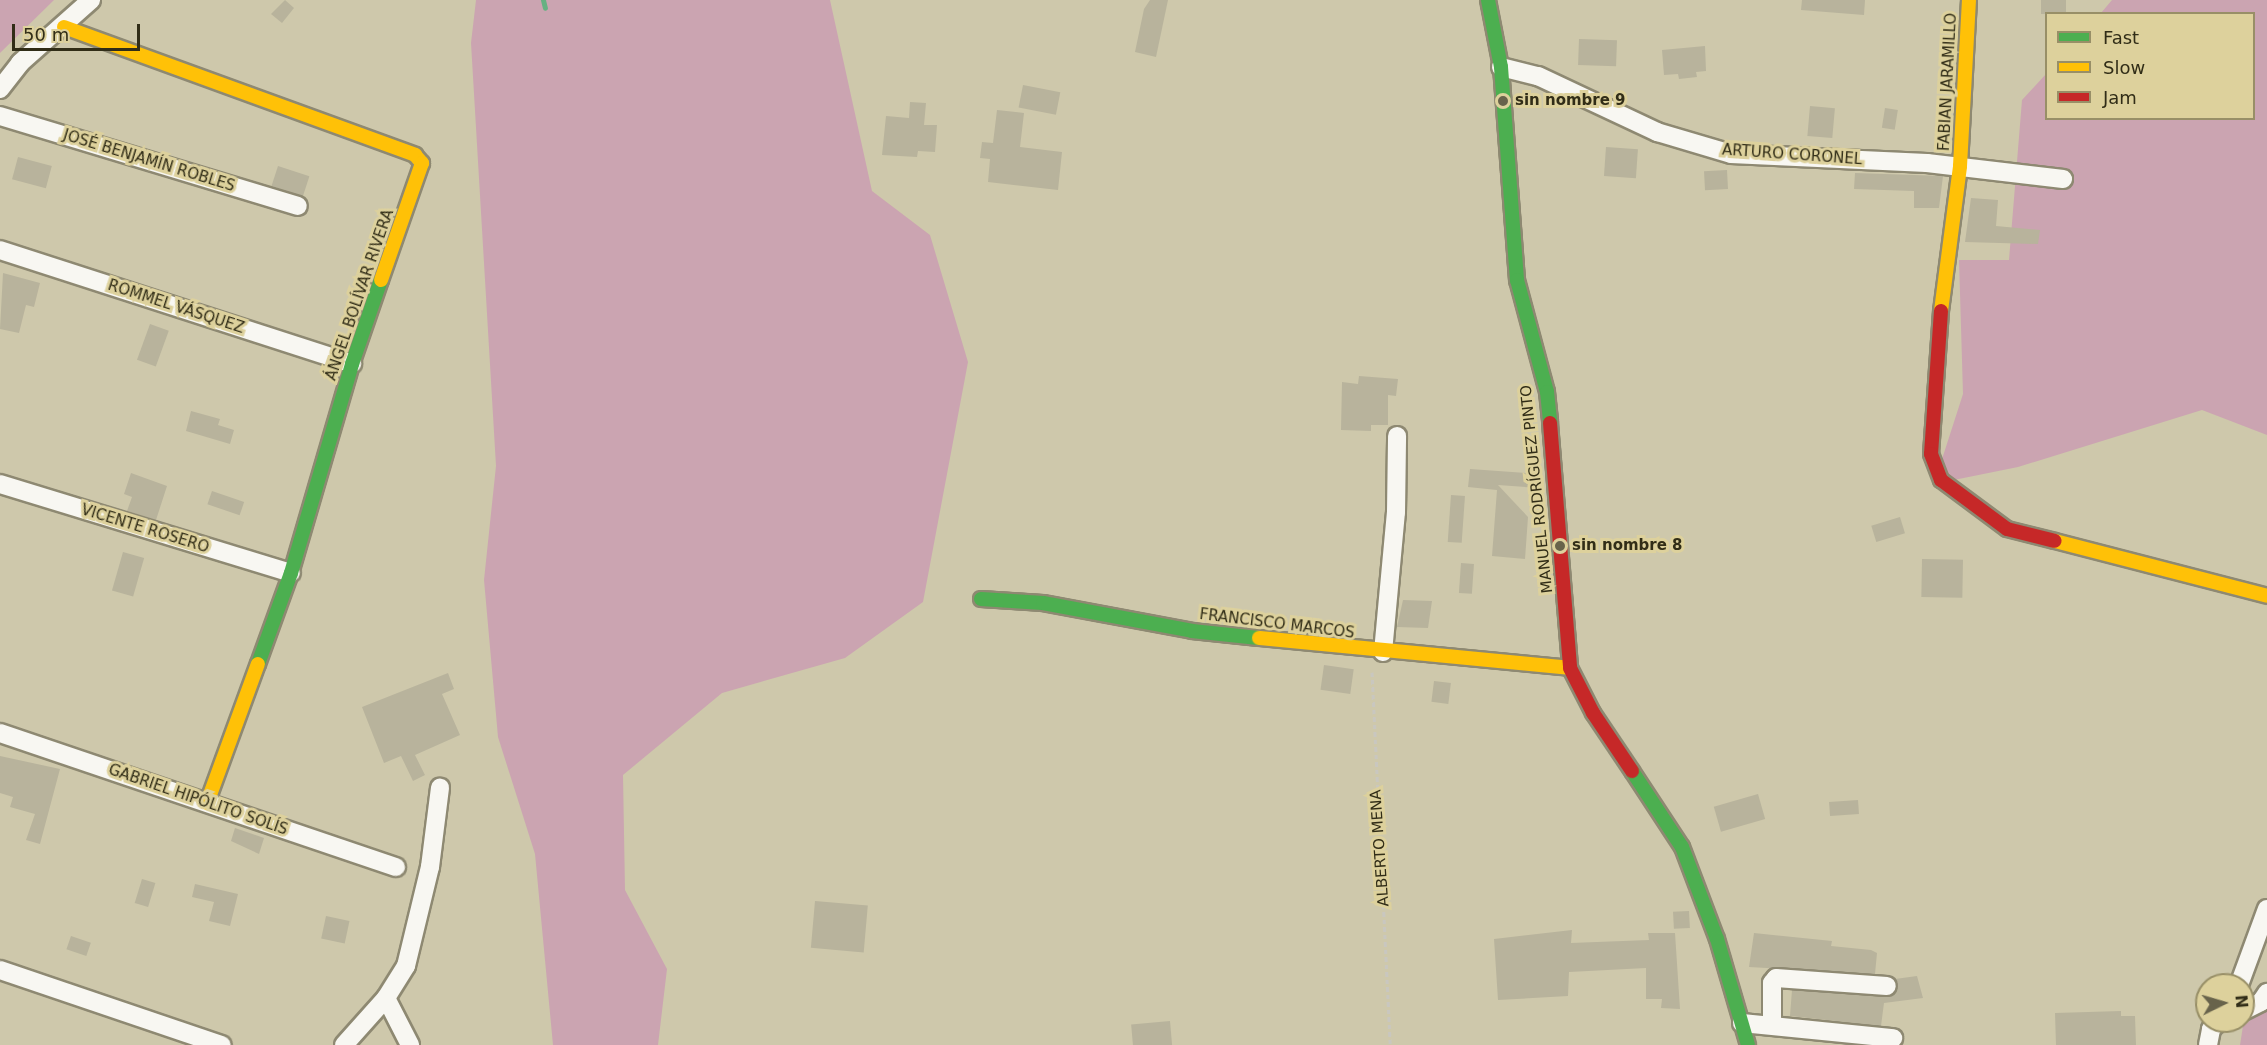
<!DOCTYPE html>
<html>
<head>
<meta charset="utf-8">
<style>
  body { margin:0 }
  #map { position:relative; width:2267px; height:1045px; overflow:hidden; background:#cec8ab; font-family:"DejaVu Sans",sans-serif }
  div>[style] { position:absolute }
  .green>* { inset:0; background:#cba4b1 }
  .stream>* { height:5px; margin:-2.5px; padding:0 2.5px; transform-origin:2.5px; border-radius:2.5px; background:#66b182 }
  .building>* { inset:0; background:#b8b39c; transform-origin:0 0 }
  .path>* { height:3px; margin-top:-1.5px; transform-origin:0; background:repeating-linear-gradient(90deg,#c9c7bf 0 4.5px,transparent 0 7.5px) }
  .roads { filter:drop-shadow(2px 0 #8e8972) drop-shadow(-2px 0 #8e8972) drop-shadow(0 2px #8e8972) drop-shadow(0 -2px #8e8972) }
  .street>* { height:18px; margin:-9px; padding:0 9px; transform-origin:9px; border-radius:9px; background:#f8f7f2 }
  .fast>* { height:14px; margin:-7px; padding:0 7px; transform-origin:7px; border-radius:7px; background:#4caf50 }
  .slow>* { height:14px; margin:-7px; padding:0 7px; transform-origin:7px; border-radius:7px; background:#ffc107 }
  .jam>* { height:14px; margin:-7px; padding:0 7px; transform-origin:7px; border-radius:7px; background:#c62828 }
  .dots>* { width:16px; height:16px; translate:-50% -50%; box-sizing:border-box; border:3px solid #ddd19c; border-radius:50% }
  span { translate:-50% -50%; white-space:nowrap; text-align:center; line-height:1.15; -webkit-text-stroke:6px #ddd19c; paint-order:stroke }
  .street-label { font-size:15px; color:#312d17 }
  .poi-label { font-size:15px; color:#312d17; font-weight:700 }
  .left { translate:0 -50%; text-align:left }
  .legend { position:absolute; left:2045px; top:12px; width:210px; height:108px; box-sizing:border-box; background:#ddd19c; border:2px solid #988f67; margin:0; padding:8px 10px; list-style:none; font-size:18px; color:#312d17 }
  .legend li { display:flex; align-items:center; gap:12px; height:30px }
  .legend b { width:30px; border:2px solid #988f67 }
  .north { position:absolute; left:2195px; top:973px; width:60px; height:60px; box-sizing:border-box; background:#ddd19c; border:2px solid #988f67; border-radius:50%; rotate:85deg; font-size:16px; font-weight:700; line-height:24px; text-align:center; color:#312d17 }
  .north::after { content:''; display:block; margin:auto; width:21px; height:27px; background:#68634b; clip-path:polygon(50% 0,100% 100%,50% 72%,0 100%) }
  .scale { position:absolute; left:12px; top:24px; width:128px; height:27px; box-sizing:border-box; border:3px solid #312d17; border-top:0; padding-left:8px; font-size:18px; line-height:21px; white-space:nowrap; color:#312d17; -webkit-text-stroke:4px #ddd19c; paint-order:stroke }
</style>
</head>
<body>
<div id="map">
  <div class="green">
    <div style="clip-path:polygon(0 0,54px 0,0 53px)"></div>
    <div style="clip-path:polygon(476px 0,830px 0,872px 191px,930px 235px,968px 362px,923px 602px,845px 658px,722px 693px,623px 775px,625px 890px,667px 969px,658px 1045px,553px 1045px,535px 854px,498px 737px,484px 580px,496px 466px,471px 43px)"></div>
    <div style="clip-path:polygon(2112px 0,2267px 0,2267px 435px,2202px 410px,2018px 467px,1934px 484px,1963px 394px,1959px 260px,2009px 260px,2022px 100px,2046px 74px,2046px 118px,2254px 118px,2254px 14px,2101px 13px)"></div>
    <div style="clip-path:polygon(2267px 1007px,2267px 1045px,2240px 1045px,2243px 1026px)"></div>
  </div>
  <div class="stream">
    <div style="left:543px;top:0;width:8px;rotate:76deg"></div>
  </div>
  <div class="building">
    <div style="clip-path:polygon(285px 0,294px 8px,282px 23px,271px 14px)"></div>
    <div style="clip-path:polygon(1150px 0,1168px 0,1156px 57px,1135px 52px,1144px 9px)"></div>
    <div style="clip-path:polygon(1802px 0,1865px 0,1864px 15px,1801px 10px)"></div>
    <div style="left:2041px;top:0;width:25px;height:14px"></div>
    <div style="left:1579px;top:39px;width:38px;height:26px;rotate:2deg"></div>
    <div style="clip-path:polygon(1705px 46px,1706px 71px,1696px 72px,1697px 77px,1679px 79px,1678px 74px,1664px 75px,1662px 50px)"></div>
    <div style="left:1023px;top:85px;width:38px;height:23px;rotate:11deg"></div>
    <div style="clip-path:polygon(910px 102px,926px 103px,924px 125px,937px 125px,935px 152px,918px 151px,917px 157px,882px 155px,886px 116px,909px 118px)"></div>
    <div style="left:1810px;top:106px;width:25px;height:30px;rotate:5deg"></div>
    <div style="left:1885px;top:108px;width:13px;height:20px;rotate:9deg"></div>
    <div style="clip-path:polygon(997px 110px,1024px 113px,1020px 147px,1062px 152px,1058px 190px,988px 182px,990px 159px,980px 158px,982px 142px,993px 143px)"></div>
    <div style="left:1606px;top:147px;width:32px;height:29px;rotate:4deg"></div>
    <div style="left:18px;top:157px;width:35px;height:23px;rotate:15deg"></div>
    <div style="left:278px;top:166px;width:33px;height:21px;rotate:18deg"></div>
    <div style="left:1727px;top:170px;width:19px;height:23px;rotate:87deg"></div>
    <div style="clip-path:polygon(1855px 173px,1943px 176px,1939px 208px,1914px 208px,1914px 191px,1854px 189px)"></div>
    <div style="clip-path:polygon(1971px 198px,1998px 200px,1996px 226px,2040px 230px,2038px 244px,1965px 242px)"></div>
    <div style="clip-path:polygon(3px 273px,40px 283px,34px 307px,26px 305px,19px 333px,0 329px)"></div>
    <div style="left:150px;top:324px;width:20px;height:38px;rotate:20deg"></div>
    <div style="clip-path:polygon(1359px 376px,1398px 379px,1396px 396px,1388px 395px,1388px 425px,1371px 425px,1371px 431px,1341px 430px,1342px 382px,1358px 384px)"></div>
    <div style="clip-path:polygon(191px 411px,220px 419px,218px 425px,234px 430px,230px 444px,186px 431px)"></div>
    <div style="clip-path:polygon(1470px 469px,1539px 474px,1539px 488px,1498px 485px,1528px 517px,1525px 559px,1492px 556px,1497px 490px,1468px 487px)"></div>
    <div style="clip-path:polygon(131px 473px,167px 486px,156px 520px,127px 511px,132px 497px,124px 494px)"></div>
    <div style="left:212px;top:491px;width:34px;height:14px;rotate:19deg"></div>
    <div style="left:1451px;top:495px;width:14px;height:47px;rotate:4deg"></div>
    <div style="left:1900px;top:517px;width:17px;height:30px;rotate:73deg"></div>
    <div style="left:123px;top:552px;width:22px;height:40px;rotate:16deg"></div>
    <div style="left:1922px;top:559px;width:41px;height:38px;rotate:1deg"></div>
    <div style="left:1461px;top:563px;width:13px;height:30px;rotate:4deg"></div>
    <div style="clip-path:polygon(1403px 600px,1432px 601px,1428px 628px,1397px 627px)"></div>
    <div style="left:1324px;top:665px;width:30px;height:25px;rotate:8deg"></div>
    <div style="clip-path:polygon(448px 673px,454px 689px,442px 694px,460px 735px,415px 755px,425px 775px,413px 781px,401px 756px,384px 763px,362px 707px)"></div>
    <div style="left:1434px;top:681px;width:17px;height:21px;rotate:7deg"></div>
    <div style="clip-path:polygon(0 756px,60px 769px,40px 844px,26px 840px,35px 814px,10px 807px,13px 797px,0 793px)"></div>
    <div style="left:1758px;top:794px;width:26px;height:46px;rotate:74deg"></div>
    <div style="left:1858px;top:800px;width:14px;height:29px;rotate:86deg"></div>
    <div style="clip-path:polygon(235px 828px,264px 838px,259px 854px,231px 841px)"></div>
    <div style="left:142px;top:879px;width:14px;height:25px;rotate:17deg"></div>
    <div style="clip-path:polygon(195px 884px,238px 894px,230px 926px,209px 921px,214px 902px,192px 897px)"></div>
    <div style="left:815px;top:901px;width:53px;height:47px;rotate:5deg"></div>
    <div style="left:1689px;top:911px;width:17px;height:16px;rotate:87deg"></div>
    <div style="left:326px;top:916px;width:24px;height:23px;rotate:12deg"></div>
    <div style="clip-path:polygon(1572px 930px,1571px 943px,1649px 940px,1648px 933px,1675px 933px,1680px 1009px,1661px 1008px,1662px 999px,1646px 999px,1646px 968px,1569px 972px,1568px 996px,1498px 1000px,1494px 939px)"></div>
    <div style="clip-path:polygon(1754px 933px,1832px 941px,1831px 946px,1871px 950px,1877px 953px,1875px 974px,1749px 967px)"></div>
    <div style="left:71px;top:936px;width:21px;height:14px;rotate:19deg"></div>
    <div style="clip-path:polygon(1917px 976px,1923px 998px,1884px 1003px,1881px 1026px,1790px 1016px,1792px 990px,1887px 997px,1897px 992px,1895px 979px)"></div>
    <div style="clip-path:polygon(2121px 1011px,2121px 1016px,2135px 1016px,2136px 1045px,2056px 1045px,2055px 1013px)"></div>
    <div style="left:1170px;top:1021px;width:24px;height:39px;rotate:85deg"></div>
  </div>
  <div class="path">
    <div style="left:1372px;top:672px;width:373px;rotate:87.2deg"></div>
  </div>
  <div class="roads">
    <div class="street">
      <div style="left:1501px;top:67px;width:38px;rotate:14deg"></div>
      <div style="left:1538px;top:76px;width:132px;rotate:25.2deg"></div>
      <div style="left:1657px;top:132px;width:77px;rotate:16.6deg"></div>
      <div style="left:1731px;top:154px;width:196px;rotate:2.6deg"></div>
      <div style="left:1927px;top:163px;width:137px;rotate:6.7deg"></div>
      <div style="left:0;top:89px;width:33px;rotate:-52deg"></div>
      <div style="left:20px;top:63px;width:95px;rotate:-41.6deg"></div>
      <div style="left:0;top:116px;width:311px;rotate:16.8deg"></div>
      <div style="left:0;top:250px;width:370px;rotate:17.9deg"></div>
      <div style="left:0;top:484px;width:304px;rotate:17deg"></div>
      <div style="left:1383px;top:652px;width:141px;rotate:-84.7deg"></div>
      <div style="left:1396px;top:512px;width:76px;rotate:-89.2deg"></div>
      <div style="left:0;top:733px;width:418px;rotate:18.7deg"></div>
      <div style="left:0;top:970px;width:234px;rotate:18.7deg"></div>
      <div style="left:2239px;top:985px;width:81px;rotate:-69.8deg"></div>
      <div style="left:386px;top:998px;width:53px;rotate:62.9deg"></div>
      <div style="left:2243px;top:1011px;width:20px;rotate:-27deg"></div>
      <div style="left:2261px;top:1002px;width:11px;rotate:-56deg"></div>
      <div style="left:1742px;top:1023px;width:152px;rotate:5.7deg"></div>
      <div style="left:1772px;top:1025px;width:42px;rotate:-90deg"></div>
      <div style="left:1772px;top:983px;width:6px;rotate:-51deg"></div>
      <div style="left:1776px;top:978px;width:111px;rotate:4.1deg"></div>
      <div style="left:344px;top:1045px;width:63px;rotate:-48.2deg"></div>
      <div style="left:386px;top:998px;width:38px;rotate:-58deg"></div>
      <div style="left:406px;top:966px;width:102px;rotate:-76.4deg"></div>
      <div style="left:430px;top:867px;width:80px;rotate:-82.8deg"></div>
      <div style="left:2208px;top:1045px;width:16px;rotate:-79deg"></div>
      <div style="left:2211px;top:1029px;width:11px;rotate:-45deg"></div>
    </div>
    <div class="fast">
      <div style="left:1488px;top:0;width:68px;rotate:79deg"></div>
      <div style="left:1501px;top:67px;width:214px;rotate:85.7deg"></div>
      <div style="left:1517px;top:280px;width:116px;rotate:75deg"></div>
      <div style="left:1547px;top:392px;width:31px;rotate:84deg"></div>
      <div style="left:981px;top:599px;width:62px;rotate:3.7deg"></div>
      <div style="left:1043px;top:603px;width:152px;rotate:10.6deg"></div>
      <div style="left:1192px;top:631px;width:67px;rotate:6deg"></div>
      <div style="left:258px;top:664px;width:97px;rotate:-70.1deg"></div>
      <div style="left:291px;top:573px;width:218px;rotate:-73.7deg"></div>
      <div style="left:352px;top:364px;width:89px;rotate:-71deg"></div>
      <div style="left:1632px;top:771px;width:91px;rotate:56.7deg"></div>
      <div style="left:1682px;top:847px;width:98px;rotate:69.2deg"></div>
      <div style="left:1717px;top:939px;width:110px;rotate:73.7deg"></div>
    </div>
    <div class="slow">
      <div style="left:64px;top:27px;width:374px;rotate:20deg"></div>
      <div style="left:415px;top:155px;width:11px;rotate:49deg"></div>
      <div style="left:422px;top:163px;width:124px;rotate:109.3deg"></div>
      <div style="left:1941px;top:311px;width:146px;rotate:-82.5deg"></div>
      <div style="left:1960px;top:166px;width:166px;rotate:-86.9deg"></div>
      <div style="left:2055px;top:541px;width:219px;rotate:14.5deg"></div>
      <div style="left:1259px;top:638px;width:312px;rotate:5.5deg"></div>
      <div style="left:207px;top:803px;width:148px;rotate:-69.9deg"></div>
    </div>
    <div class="jam">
      <div style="left:1941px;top:311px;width:143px;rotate:94deg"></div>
      <div style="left:1931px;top:454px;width:28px;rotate:69deg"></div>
      <div style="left:1941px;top:480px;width:82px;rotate:36.6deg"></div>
      <div style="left:2007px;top:529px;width:49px;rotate:14deg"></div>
      <div style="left:1550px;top:423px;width:246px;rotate:85.3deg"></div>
      <div style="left:1570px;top:668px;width:51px;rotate:62.9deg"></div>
      <div style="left:1593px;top:713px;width:70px;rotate:56.1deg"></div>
    </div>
  </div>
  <div class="dots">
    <div style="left:1503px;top:101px;background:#68634b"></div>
    <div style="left:1560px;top:546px;background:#68634b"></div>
  </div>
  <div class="street-label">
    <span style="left:1948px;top:82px;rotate:-87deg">FABIAN JARAMILLO</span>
    <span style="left:1792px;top:155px;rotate:4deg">ARTURO CORONEL</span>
    <span style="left:149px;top:161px;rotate:17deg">JOSÉ BENJAMÍN ROBLES</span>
    <span style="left:360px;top:295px;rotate:-71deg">ÁNGEL BOLÍVAR RIVERA</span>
    <span style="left:176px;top:307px;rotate:18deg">ROMMEL VÁSQUEZ</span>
    <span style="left:1537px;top:489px;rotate:-96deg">MANUEL RODRÍGUEZ PINTO</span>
    <span style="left:145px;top:529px;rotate:17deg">VICENTE ROSERO</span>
    <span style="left:1277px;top:624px;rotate:7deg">FRANCISCO MARCOS</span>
    <span style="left:198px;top:800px;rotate:19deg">GABRIEL HIPÓLITO SOLÍS</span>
    <span style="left:1380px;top:848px;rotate:-94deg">ALBERTO MENA</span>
  </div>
  <div class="poi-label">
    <span class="left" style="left:1515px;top:101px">sin nombre 9</span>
    <span class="left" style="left:1572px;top:546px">sin nombre 8</span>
  </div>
  <ul class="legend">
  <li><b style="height:8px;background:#4caf50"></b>Fast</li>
  <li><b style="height:8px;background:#ffc107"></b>Slow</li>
  <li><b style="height:8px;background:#c62828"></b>Jam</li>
  </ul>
  <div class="north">N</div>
  <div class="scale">50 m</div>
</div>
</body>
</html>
